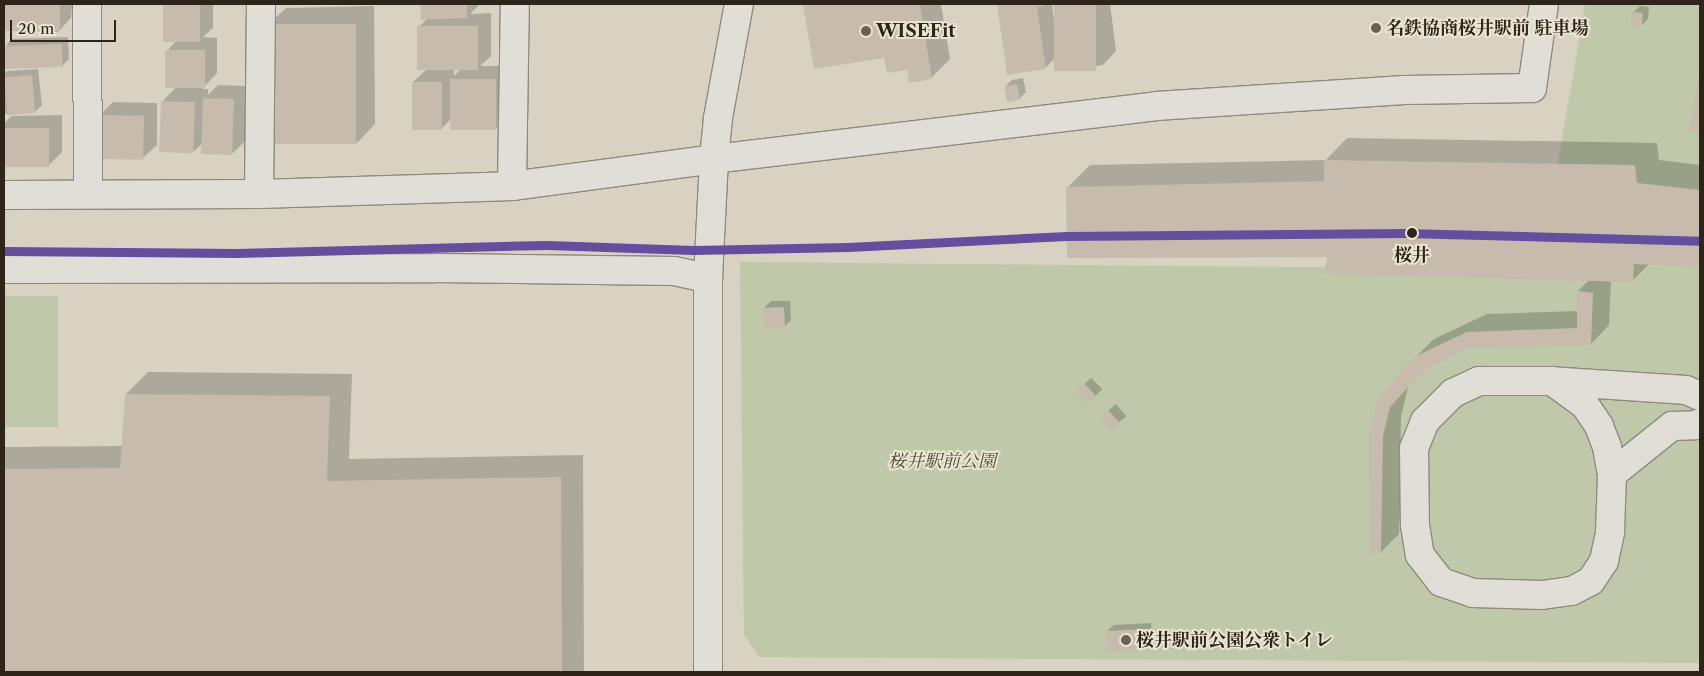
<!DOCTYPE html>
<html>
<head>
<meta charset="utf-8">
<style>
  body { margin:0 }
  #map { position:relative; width:1704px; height:676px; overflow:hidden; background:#d7d2c2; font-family:"Libre Caslon Text","Noto Serif JP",serif }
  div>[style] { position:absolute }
  .green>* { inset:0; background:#bfc8a9; transform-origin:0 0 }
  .shadow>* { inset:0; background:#0003; transform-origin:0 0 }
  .building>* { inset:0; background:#c7bbad; transform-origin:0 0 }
  .roads { filter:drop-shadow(1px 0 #8e8a7f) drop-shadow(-1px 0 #8e8a7f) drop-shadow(0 1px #8e8a7f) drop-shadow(0 -1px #8e8a7f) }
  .street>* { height:28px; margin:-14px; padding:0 14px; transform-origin:14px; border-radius:14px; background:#e0ded6 }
  .secondary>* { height:28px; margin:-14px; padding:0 14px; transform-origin:14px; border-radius:14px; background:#e0ded6 }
  .rail-1>* { height:9px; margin:-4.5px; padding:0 4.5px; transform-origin:4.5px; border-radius:4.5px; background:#654e9e }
  .dots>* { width:14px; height:14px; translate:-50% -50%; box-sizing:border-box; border:2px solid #eae4d2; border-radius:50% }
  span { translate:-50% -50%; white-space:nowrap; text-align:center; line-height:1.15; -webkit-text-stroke:4px #eae4d2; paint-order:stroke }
  .poi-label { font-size:18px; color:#2f2419; font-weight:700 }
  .left { translate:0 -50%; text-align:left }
  .stop-label { font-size:18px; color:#2f2419; font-weight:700 }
  .park-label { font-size:18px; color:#4e4b38; font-style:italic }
  .frame { position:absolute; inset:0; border:5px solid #2f2419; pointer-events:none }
  .scale { position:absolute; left:10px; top:20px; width:106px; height:22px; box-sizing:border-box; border:2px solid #2f2419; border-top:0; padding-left:6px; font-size:15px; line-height:18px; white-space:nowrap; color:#2f2419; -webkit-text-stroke:4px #eae4d2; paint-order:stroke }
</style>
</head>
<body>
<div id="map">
  <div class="green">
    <div style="clip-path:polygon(1585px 4px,1700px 4px,1700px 663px,759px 657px,744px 635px,740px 262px,1540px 269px)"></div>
    <div style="left:58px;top:296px;width:131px;height:54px;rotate:90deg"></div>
  </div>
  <div class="shadow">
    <div style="clip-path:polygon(4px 4px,72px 4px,71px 18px,58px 32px,4px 30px)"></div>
    <div style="clip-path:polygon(164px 4px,213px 4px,213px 28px,203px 37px,217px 38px,217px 73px,202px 89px,208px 89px,208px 95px,218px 85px,247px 86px,246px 140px,233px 153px,204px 142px,194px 151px,162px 102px,177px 86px,167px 51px,176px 41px,164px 41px)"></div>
    <div style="clip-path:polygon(evenodd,422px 4px,480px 4px,470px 14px,491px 13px,491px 56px,480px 66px,509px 66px,508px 117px,494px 130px,450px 120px,441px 129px,413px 82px,426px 70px,419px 27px,427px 19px,422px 19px,422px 4px,454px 69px,461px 69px,454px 76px,454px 69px)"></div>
    <div style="clip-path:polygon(806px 4px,941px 4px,950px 59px,931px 78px,886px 57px,805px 5px)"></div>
    <div style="clip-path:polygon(998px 4px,1052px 4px,1058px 55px,1045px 68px,1008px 73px)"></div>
    <div style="clip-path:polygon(1055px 4px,1110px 4px,1116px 51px,1103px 65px,1063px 70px)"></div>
    <div style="clip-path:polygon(374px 6px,375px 124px,357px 143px,267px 26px,286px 8px)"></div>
    <div style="clip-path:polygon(1640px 6px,1649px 7px,1648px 19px,1641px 26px,1633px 13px)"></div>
    <div style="clip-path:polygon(68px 37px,69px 59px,62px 66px,6px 45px,12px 39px)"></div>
    <div style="clip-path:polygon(38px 69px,42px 105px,35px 112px,4px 114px,4px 74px,7px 71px)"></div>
    <div style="clip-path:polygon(1700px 77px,1700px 132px,1691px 130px)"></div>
    <div style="clip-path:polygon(1023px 78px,1026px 92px,1019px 99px,1005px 87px,1012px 80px)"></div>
    <div style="clip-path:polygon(113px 102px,157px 103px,157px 145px,143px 158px,99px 116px)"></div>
    <div style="clip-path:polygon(62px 115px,62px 152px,49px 165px,4px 166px,4px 124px,11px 116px)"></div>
    <div style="clip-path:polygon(1347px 138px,1657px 143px,1659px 160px,1700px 165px,1700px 266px,1649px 264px,1633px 280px,1611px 280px,1609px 325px,1591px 344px,1467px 347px,1425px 369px,1408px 387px,1401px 416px,1399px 534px,1381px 552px,1370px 435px,1415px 358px,1434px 339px,1487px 314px,1578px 311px,1578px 291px,1590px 279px,1328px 256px,1068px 187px,1090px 165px,1326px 160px)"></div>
    <div style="clip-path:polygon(771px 301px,790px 301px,791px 320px,785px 326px,764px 308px)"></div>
    <div style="clip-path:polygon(148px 372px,352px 374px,349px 459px,583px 455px,584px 672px,4px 672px,4px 447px,122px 446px,126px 394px)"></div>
    <div style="left:1091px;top:378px;width:16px;height:19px;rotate:45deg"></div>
    <div style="left:1116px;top:404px;width:16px;height:20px;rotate:50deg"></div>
    <div style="clip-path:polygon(1151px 623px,1152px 642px,1145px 649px,1107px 631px,1114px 625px)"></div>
  </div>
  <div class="building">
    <div style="left:4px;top:4px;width:56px;height:27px"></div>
    <div style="left:163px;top:4px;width:37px;height:38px"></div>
    <div style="clip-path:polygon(420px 4px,467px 4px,467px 18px,421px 20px)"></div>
    <div style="clip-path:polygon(811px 4px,920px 4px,932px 79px,909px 83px,907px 70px,887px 73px,884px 58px,814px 69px,803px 5px)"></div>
    <div style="clip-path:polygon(997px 4px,1044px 4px,1044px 6px,1037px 7px,1046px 69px,1007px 75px)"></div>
    <div style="left:1054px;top:4px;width:42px;height:67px"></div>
    <div style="left:1632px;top:12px;width:11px;height:14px;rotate:5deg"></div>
    <div style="left:356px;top:24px;width:120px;height:90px;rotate:90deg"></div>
    <div style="left:478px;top:26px;width:44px;height:61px;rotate:90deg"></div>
    <div style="left:62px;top:44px;width:23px;height:58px;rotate:88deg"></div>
    <div style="left:165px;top:50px;width:40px;height:38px"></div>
    <div style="left:32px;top:75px;width:38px;height:28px;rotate:85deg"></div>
    <div style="clip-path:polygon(1699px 75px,1700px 75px,1700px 133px,1689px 131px)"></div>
    <div style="left:450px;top:79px;width:46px;height:51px"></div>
    <div style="left:412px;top:82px;width:30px;height:48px"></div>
    <div style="left:1017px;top:84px;width:16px;height:13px;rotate:79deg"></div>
    <div style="left:203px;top:98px;width:31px;height:56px;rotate:2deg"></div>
    <div style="left:161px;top:101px;width:34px;height:51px;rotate:2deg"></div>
    <div style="left:98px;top:115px;width:46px;height:44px;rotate:1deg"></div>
    <div style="left:49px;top:128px;width:39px;height:45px;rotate:90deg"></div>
    <div style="clip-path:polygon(1324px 160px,1635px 165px,1637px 183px,1700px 190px,1700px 267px,1634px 264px,1633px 282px,1324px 274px,1327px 257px,1067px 258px,1066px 187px,1324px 181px)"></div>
    <div style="clip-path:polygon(1577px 291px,1593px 293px,1591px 345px,1468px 348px,1422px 372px,1390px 407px,1383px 436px,1381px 554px,1370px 554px,1369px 435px,1378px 398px,1414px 357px,1467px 332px,1577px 328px)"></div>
    <div style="left:784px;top:307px;width:21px;height:21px;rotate:87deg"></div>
    <div style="left:1084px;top:383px;width:18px;height:12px;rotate:47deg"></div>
    <div style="clip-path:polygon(125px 394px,330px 396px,327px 481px,561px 477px,562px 672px,4px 672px,4px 469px,120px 468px)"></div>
    <div style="left:1108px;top:410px;width:18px;height:11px;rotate:47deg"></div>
    <div style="left:1145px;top:629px;width:21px;height:39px;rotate:87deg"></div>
  </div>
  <div class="roads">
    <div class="street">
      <div style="left:87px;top:4px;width:189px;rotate:89.7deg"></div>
      <div style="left:512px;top:186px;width:182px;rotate:-89.1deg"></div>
      <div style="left:259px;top:194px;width:190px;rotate:-89.4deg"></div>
      <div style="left:4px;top:195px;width:255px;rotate:-0.2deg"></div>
      <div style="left:259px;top:194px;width:253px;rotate:-1.8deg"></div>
      <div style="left:512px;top:186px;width:204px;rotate:-7.6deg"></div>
      <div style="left:714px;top:159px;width:41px;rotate:-84.4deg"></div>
      <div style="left:718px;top:118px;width:116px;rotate:-79.6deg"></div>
      <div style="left:4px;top:269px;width:431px;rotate:-0.1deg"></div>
      <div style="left:435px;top:268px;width:239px;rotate:0.7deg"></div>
      <div style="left:674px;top:271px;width:35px;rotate:12deg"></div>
      <div style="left:708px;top:278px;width:119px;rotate:-87.1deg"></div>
      <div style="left:1552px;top:381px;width:41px;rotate:36deg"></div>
      <div style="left:1585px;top:405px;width:25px;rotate:56deg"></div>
      <div style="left:1599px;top:426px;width:22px;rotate:69deg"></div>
      <div style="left:1607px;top:447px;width:27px;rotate:80deg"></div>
      <div style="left:1700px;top:396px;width:15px;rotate:-157deg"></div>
      <div style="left:1686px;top:390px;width:134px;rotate:-176.2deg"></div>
      <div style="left:1552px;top:381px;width:73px;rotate:180deg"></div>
      <div style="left:1479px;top:381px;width:29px;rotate:155deg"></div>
      <div style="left:1453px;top:393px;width:40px;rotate:135deg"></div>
      <div style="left:1425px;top:421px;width:29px;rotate:112deg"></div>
      <div style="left:1414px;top:448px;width:77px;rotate:89.3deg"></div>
      <div style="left:1415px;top:525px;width:30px;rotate:81deg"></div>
      <div style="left:1420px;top:555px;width:34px;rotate:52deg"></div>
      <div style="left:1441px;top:582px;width:34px;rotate:19deg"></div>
      <div style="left:1473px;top:593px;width:69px;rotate:1.7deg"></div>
      <div style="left:1542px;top:595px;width:30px;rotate:-8deg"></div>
      <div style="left:1572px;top:591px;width:21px;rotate:-28deg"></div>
      <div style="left:1591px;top:581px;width:24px;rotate:-57deg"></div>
      <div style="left:1604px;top:561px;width:30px;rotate:-78deg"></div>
      <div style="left:1610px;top:532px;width:58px;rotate:-88deg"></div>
      <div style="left:1612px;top:474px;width:77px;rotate:-38.7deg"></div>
      <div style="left:1672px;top:426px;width:24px;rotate:-2deg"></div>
      <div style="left:1696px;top:425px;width:4px;rotate:-27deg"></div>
    </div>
    <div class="secondary">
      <div style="left:714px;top:159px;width:445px;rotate:-6.8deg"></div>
      <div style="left:1156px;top:106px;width:249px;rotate:-3.7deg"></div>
      <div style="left:1404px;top:90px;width:128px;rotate:-0.9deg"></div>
      <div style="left:1532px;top:88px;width:85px;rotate:-81.9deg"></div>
      <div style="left:708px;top:278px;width:394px;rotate:90deg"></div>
    </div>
  </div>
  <div class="rail-1">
    <div style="left:4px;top:251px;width:233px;rotate:0.5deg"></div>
    <div style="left:237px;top:253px;width:310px;rotate:-1.5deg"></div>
    <div style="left:547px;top:245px;width:146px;rotate:2deg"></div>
    <div style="left:693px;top:250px;width:155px;rotate:-1.1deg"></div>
    <div style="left:848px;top:247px;width:219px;rotate:-2.9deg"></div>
    <div style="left:1067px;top:236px;width:337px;rotate:-0.5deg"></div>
    <div style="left:1404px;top:233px;width:296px;rotate:1.5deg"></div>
  </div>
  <div class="dots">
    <div style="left:1376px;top:28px;background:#6a6154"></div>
    <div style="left:866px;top:31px;background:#6a6154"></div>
    <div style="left:1412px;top:233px;background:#2f2419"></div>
    <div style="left:1126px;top:640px;background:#6a6154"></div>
  </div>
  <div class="poi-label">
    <span class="left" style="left:1386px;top:28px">名鉄協商桜井駅前 駐車場</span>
    <span class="left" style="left:876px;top:31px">WISEFit</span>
    <span class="left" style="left:1136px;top:640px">桜井駅前公園公衆トイレ</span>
  </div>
  <div class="stop-label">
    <span style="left:1412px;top:255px">桜井</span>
  </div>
  <div class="park-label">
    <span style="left:942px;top:461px">桜井駅前公園</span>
  </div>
  <div class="frame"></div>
  <div class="scale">20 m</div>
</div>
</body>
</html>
